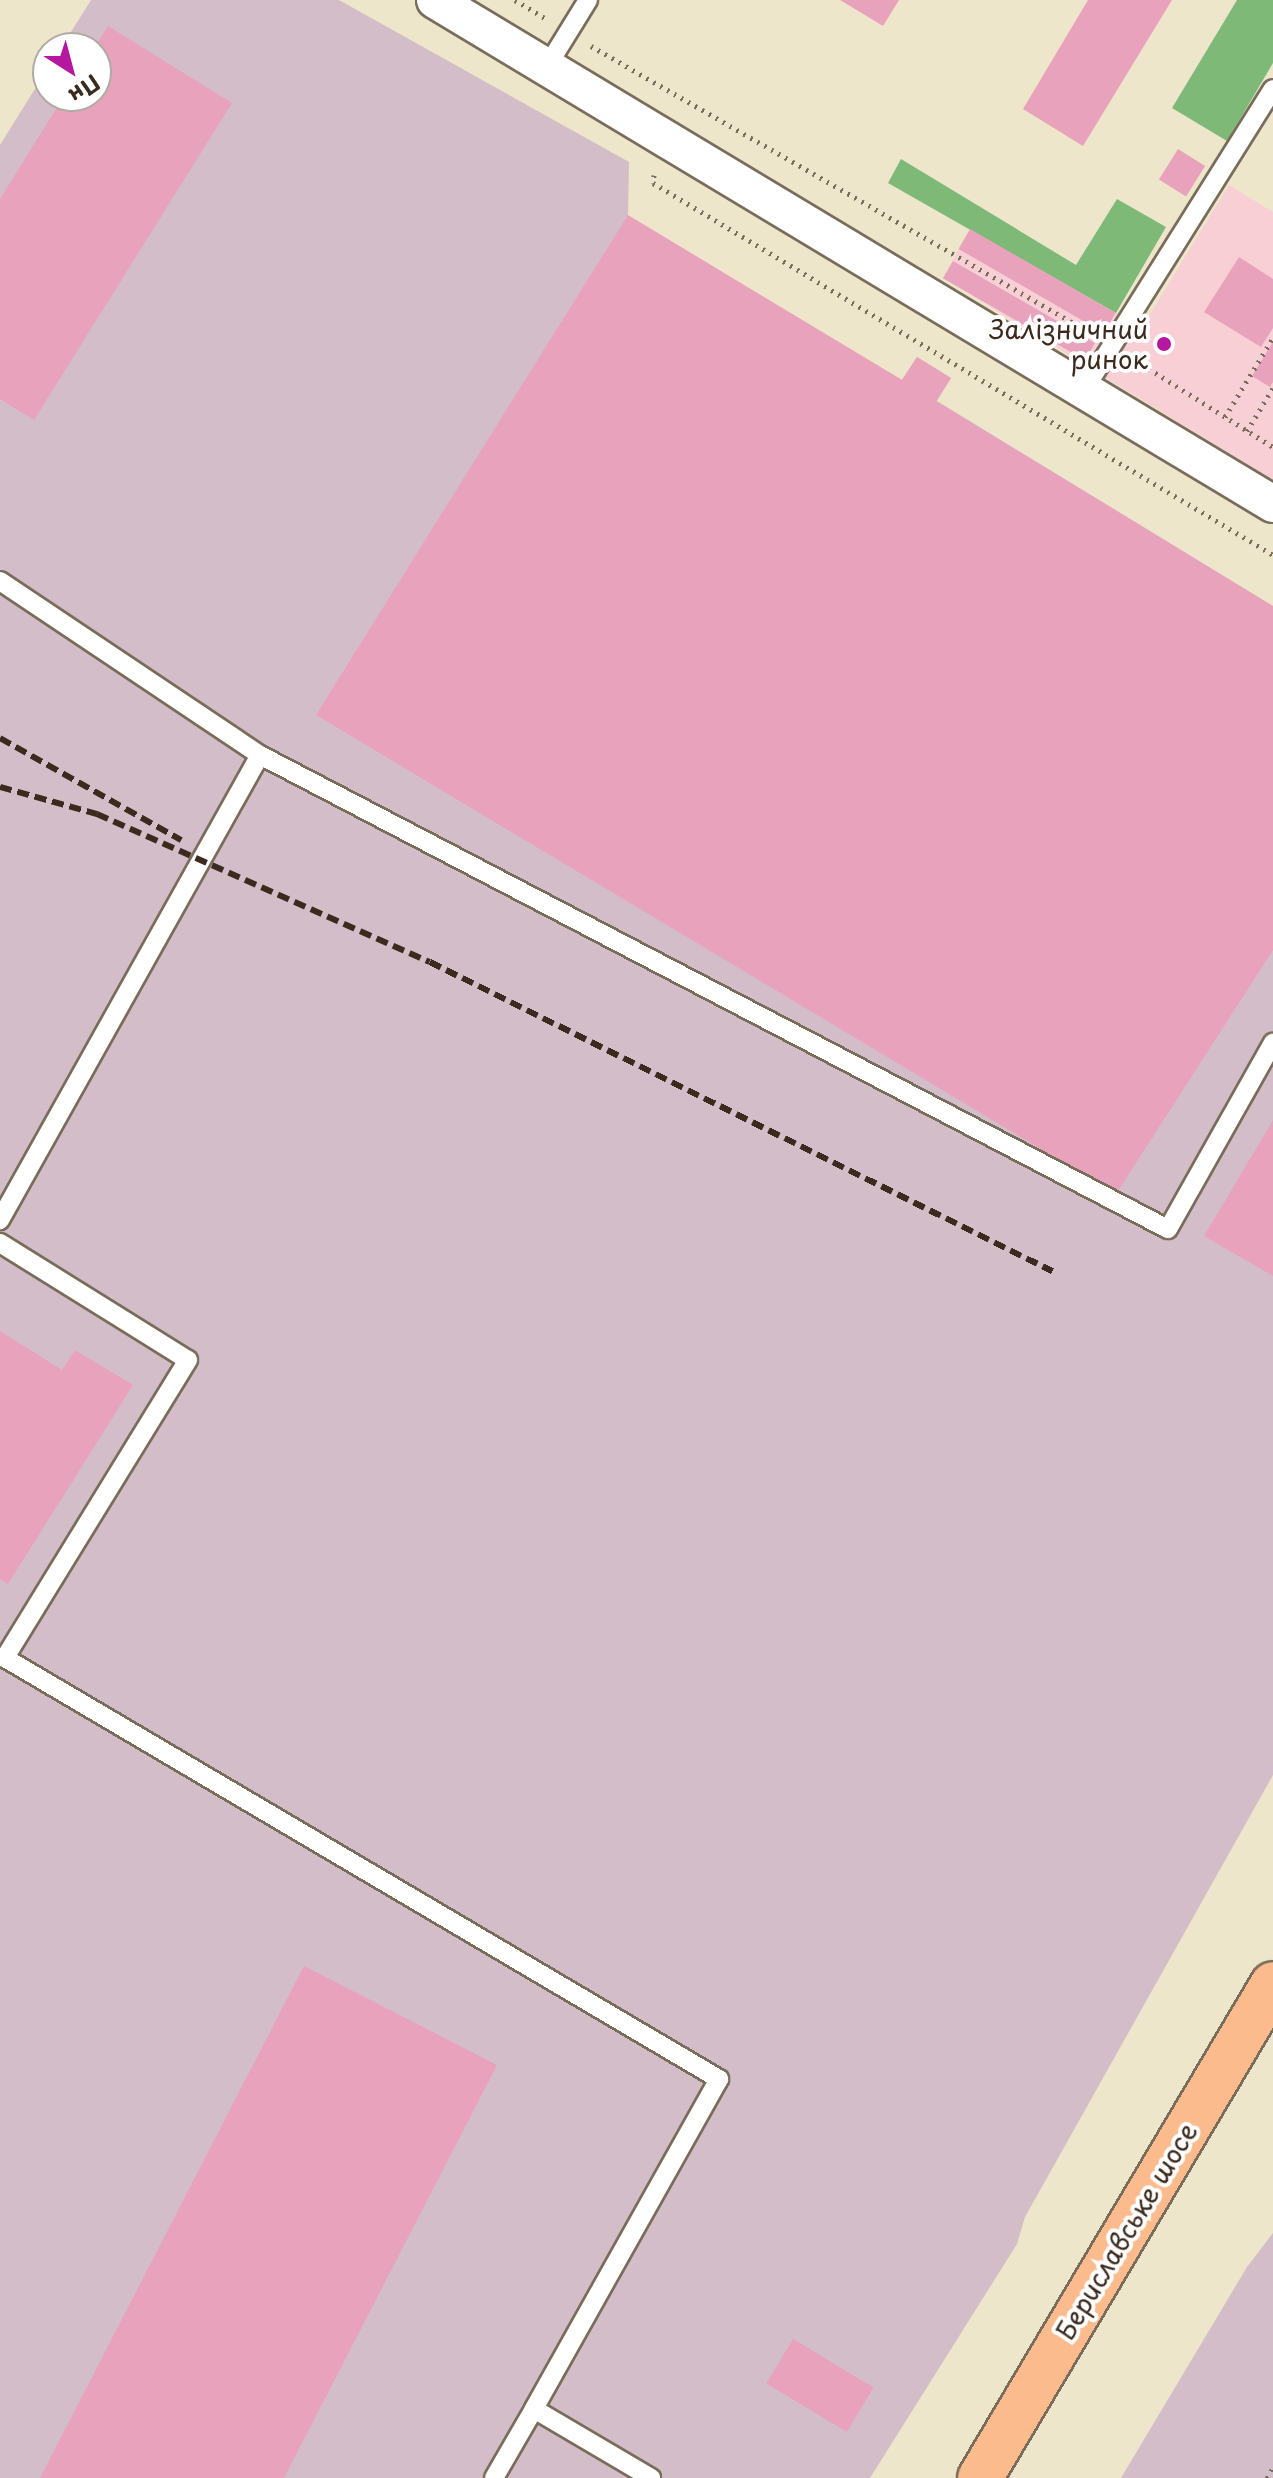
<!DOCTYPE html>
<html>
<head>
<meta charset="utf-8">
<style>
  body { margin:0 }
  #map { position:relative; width:1273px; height:2478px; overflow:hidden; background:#eee6cb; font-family:"Playpen Sans",sans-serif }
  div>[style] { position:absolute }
  .built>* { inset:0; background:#f7cfd5 }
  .industrial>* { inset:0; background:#d2bdc8 }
  .forest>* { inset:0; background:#7eb978 }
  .building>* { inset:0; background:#e9a2bc; transform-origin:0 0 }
  .path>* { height:5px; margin-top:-2.5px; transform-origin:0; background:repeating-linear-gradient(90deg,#7a6c5b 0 2px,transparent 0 8px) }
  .roads { filter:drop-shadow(2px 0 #7a6c5b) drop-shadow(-2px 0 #7a6c5b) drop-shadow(0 2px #7a6c5b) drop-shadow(0 -2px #7a6c5b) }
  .lane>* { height:18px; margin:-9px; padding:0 9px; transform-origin:9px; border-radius:9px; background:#fff }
  .street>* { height:36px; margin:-18px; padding:0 18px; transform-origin:18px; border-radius:18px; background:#fff }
  .primary>* { height:44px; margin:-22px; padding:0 22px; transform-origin:22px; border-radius:22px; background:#fbbb8d }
  .rail>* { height:6px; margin-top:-3px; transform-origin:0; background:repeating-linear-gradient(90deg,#3b2a1e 0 12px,transparent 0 18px) }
  .dots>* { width:22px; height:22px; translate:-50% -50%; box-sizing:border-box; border:4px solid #fff; border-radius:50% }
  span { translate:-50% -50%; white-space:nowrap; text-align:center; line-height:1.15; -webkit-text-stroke:8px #fff; paint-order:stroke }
  .poi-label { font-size:26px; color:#3b2a1e }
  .right { translate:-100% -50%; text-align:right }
  .street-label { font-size:26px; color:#3b2a1e }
  .north { position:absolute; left:32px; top:32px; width:80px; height:80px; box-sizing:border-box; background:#fff; border:2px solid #b1aaa5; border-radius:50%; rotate:144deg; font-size:22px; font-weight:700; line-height:32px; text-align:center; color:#3b2a1e }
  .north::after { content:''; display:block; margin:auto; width:28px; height:36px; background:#b5179e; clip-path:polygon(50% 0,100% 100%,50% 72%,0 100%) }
</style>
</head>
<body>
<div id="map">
  <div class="built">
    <div style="clip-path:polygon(1229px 185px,1273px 212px,1273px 480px,943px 278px,970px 229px,1142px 327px)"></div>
  </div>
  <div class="industrial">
    <div style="clip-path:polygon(91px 0,339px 0,629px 162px,628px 216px,902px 380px,917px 357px,951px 378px,937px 401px,1273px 606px,1273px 1775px,1025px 2217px,1017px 2244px,870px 2478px,0 2478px,0 145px,48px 68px,48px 96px,96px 96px,96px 48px,61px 48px)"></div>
    <div style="clip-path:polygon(1273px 2233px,1273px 2478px,1121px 2478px,1247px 2267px)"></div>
  </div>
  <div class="forest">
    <div style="clip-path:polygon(1237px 0,1273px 0,1273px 63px,1227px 141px,1172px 108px)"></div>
    <div style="clip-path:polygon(901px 159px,1076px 265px,1117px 199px,1166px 227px,1116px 313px,888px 183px)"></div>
  </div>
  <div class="building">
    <div style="clip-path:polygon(840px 0,899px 0,883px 26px)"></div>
    <div style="clip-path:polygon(1088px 0,1172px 0,1083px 146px,1023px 109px)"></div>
    <div style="clip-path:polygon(108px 26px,232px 103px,34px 420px,0 399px,0 199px,64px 96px,96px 96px,94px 48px)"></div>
    <div style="left:1178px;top:149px;width:32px;height:36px;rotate:32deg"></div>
    <div style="clip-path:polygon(628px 215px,902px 380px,917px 357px,951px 378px,936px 401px,1273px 606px,1273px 950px,1116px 1194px,316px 715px)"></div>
    <div style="left:970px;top:229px;width:168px;height:23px;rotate:30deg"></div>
    <div style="clip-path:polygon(1239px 257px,1273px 279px,1273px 328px,1261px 347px,1204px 312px)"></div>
    <div style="left:953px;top:261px;width:164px;height:20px;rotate:30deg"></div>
    <div style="clip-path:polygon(1273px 342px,1273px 382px,1270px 387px,1252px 376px)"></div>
    <div style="clip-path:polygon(1273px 1120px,1273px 1276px,1204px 1236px)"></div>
    <div style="clip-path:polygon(0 1331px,62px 1370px,75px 1350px,133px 1385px,8px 1584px,0 1579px)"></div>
    <div style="clip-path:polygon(304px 1966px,497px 2065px,284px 2478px,40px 2478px)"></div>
    <div style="left:793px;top:2339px;width:94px;height:52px;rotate:31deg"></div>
  </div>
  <div class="path">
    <div style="left:515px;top:0;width:35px;rotate:31deg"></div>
    <div style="left:591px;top:46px;width:574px;rotate:29.87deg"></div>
    <div style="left:654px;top:175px;width:8px;rotate:97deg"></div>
    <div style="left:653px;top:183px;width:723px;rotate:30.96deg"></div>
    <div style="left:1135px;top:360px;width:163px;rotate:32.2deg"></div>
    <div style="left:1225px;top:417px;width:92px;rotate:-58.7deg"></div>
    <div style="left:1247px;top:431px;width:50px;rotate:-58.8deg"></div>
    <div style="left:1267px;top:2478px;width:12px;rotate:-59deg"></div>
  </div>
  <div class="roads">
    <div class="lane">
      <div style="left:546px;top:68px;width:80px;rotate:-58.3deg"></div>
      <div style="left:1084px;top:390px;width:355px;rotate:-57.9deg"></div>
      <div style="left:0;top:581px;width:313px;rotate:33.8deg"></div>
      <div style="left:260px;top:755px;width:533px;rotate:119.21deg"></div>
      <div style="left:260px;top:755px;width:1024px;rotate:27.57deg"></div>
      <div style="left:1168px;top:1229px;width:214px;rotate:-60.6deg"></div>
      <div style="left:0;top:1243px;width:221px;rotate:31.9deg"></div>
      <div style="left:188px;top:1360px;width:350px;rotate:121.6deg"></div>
      <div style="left:5px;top:1658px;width:829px;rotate:30.53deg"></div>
      <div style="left:719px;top:2079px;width:378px;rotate:119.3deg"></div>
      <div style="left:534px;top:2409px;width:136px;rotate:30.5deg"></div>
      <div style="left:494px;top:2478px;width:80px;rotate:-59.9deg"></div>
    </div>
    <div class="street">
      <div style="left:435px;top:0;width:978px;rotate:31.02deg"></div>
    </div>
    <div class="primary">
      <div style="left:980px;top:2478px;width:574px;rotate:-59.33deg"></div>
    </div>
  </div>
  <div class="rail">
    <div style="left:0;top:738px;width:208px;rotate:29.4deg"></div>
    <div style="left:0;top:787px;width:101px;rotate:15.6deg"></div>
    <div style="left:97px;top:814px;width:364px;rotate:24deg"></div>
    <div style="left:430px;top:962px;width:695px;rotate:26.42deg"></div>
  </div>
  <div class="dots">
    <div style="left:1164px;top:344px;background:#b5179e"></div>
  </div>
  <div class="poi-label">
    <span class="right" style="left:1148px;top:344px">Залізничний<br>ринок</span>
  </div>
  <div class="street-label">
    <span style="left:1126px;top:2231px;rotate:-59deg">Бериславське шосе</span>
  </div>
  <div class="north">Пн</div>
</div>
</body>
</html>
